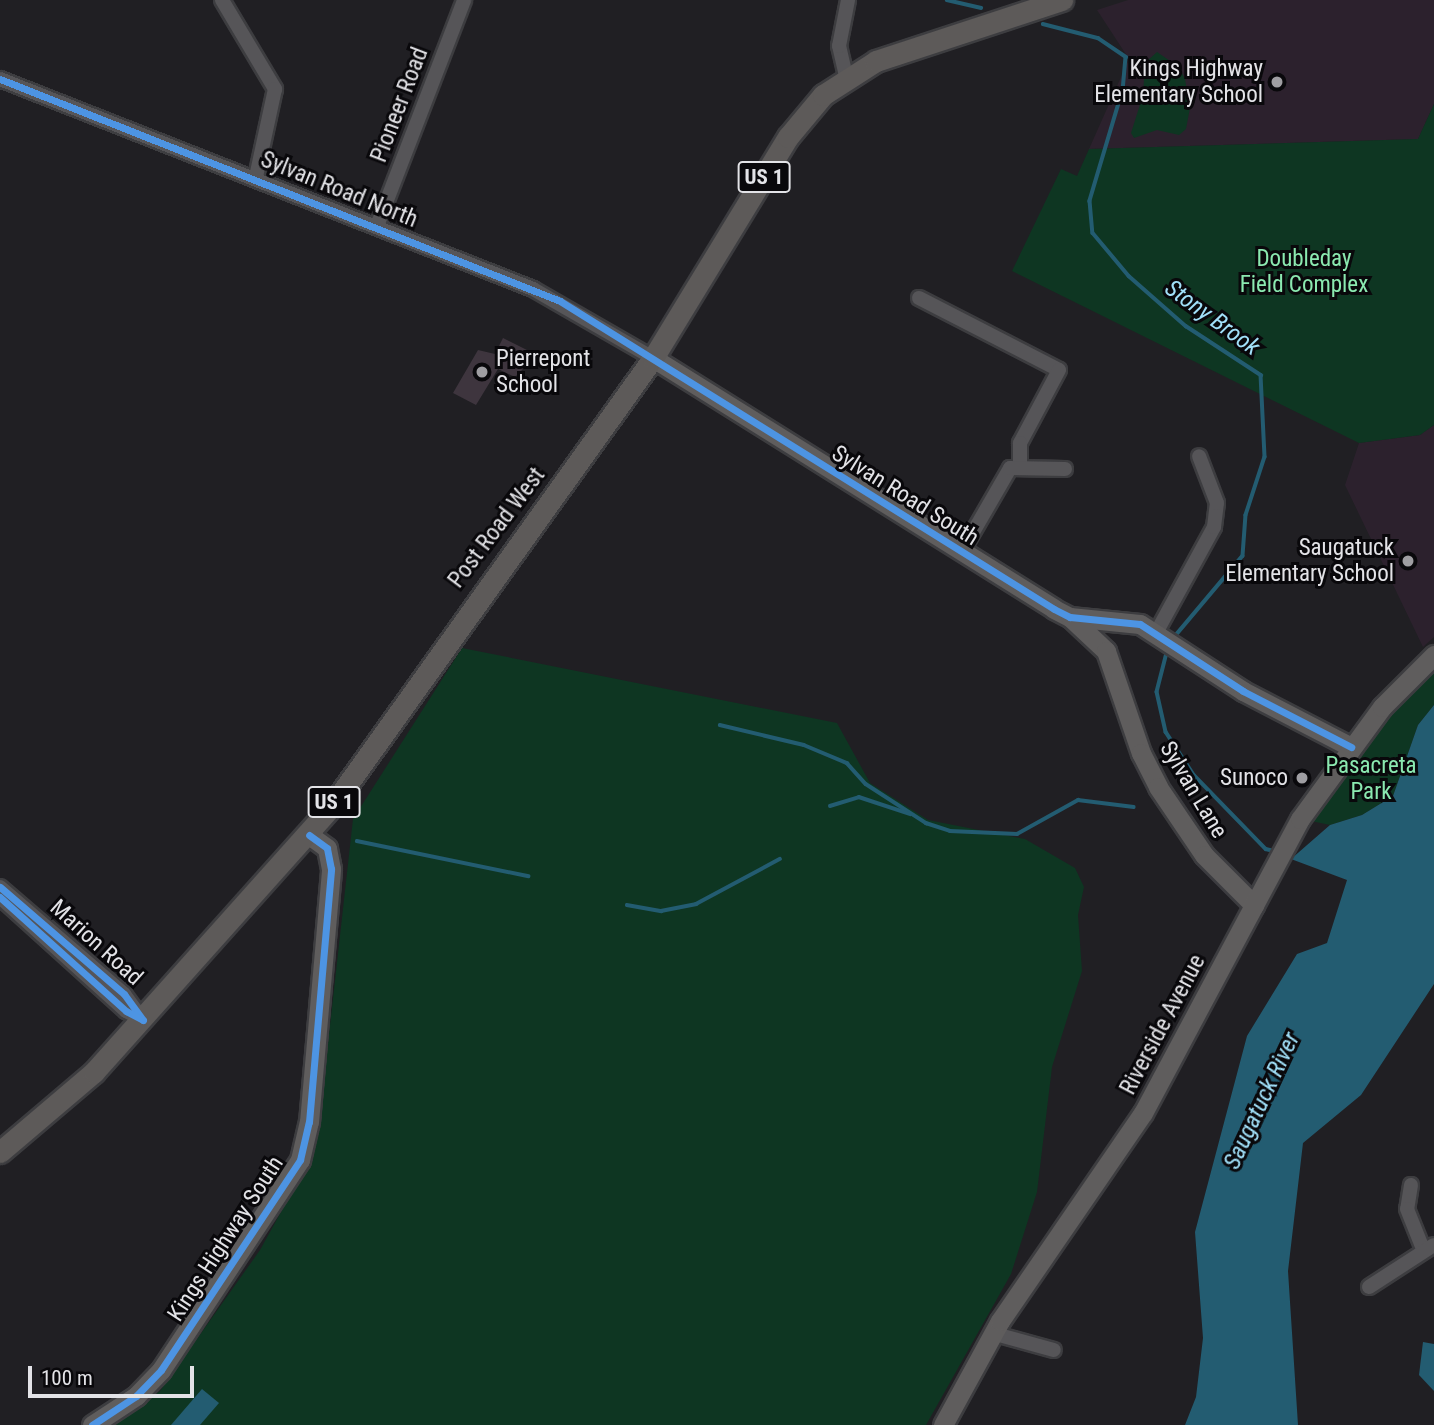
<!DOCTYPE html>
<html>
<head>
<meta charset="utf-8">
<style>
  body { margin:0 }
  #map { position:relative; width:1434px; height:1425px; overflow:hidden; background:#201f23; font-family:"Roboto Condensed",sans-serif }
  div>[style] { position:absolute }
  .education>* { inset:0; background:#2c212d }
  .green>* { inset:0; background:#0e3622 }
  .water>* { inset:0; background:#235c71 }
  .stream>* { height:3.5px; margin:-1.75px; padding:0 1.75px; transform-origin:1.75px; border-radius:1.75px; background:#235c71 }
  .building>* { inset:0; background:#3e353e }
  .roads { filter:drop-shadow(2px 0 #3d3d40) drop-shadow(-2px 0 #3d3d40) drop-shadow(0 2px #3d3d40) drop-shadow(0 -2px #3d3d40) }
  .street>* { height:14px; margin:-7px; padding:0 7px; transform-origin:7px; border-radius:7px; background:#565558 }
  .secondary>* { height:19px; margin:-9.5px; padding:0 9.5px; transform-origin:9.5px; border-radius:9.5px; background:#5f5d5d }
  .primary>* { height:21px; margin:-10.5px; padding:0 10.5px; transform-origin:10.5px; border-radius:10.5px; background:#5d5a59 }
  .cycleway>* { height:7px; margin:-3.5px; padding:0 3.5px; transform-origin:3.5px; border-radius:3.5px; background:#4d94e3 }
  .dots>* { width:19px; height:19px; translate:-50% -50%; box-sizing:border-box; border:4px solid #09080b; border-radius:50% }
  span { translate:-50% -50%; white-space:nowrap; text-align:center; line-height:1.15; -webkit-text-stroke:6px #09080b; paint-order:stroke }
  .shield-label span { padding:2px 5px; background:#09080b; border:2px solid; border-radius:5px; -webkit-text-stroke-width:0 }
  .shield-label { font-size:21px; color:#e3e3e7; font-weight:700 }
  .poi-label { font-size:23px; color:#e3e3e7 }
  .right { translate:-100% -50%; text-align:right }
  .left { translate:0 -50%; text-align:left }
  .street-label { font-size:23px; color:#e3e3e7 }
  .park-label { font-size:23px; color:#8be9b0 }
  .water-label { font-size:24px; color:#a1e0f9; font-style:italic }
  .scale { position:absolute; left:28px; top:1366px; width:166px; height:32px; box-sizing:border-box; border:4px solid #e3e3e7; border-top:0; padding-left:9px; font-size:21px; line-height:24px; white-space:nowrap; color:#e3e3e7; -webkit-text-stroke:5px #09080b; paint-order:stroke }
</style>
</head>
<body>
<div id="map">
  <div class="education">
    <div style="clip-path:polygon(1128px 0,1434px 0,1434px 104px,1418px 139px,1089px 149px,1129px 59px,1097px 10px)"></div>
    <div style="clip-path:polygon(1434px 425px,1434px 637px,1423px 647px,1345px 485px,1359px 443px,1420px 435px)"></div>
  </div>
  <div class="green">
    <div style="clip-path:polygon(1157px 52px,1179px 67px,1185px 79px,1190px 108px,1186px 129px,1179px 135px,1157px 130px,1134px 138px,1131px 133px,1143px 95px,1145px 63px)"></div>
    <div style="clip-path:polygon(1434px 104px,1434px 425px,1420px 435px,1359px 443px,1012px 271px,1061px 169px,1077px 176px,1089px 149px,1418px 139px)"></div>
    <div style="clip-path:polygon(462px 648px,837px 723px,870px 783px,928px 820px,1025px 839px,1075px 868px,1084px 887px,1078px 915px,1082px 971px,1052px 1067px,1037px 1192px,1011px 1274px,926px 1425px,111px 1425px,160px 1391px,260px 1250px,302px 1174px,320px 1115px,353px 819px)"></div>
    <div style="clip-path:polygon(1434px 668px,1434px 705px,1418px 725px,1393px 796px,1362px 815px,1330px 825px,1311px 821px,1371px 736px)"></div>
  </div>
  <div class="water">
    <div style="clip-path:polygon(1434px 705px,1434px 984px,1361px 1095px,1303px 1143px,1288px 1271px,1298px 1425px,1185px 1425px,1196px 1397px,1203px 1338px,1195px 1232px,1247px 1036px,1297px 954px,1327px 943px,1347px 880px,1291px 859px,1330px 825px,1362px 815px,1393px 796px,1418px 725px)"></div>
    <div style="clip-path:polygon(1423px 1342px,1434px 1344px,1434px 1391px,1419px 1375px)"></div>
    <div style="clip-path:polygon(202px 1389px,219px 1403px,200px 1425px,171px 1425px)"></div>
  </div>
  <div class="stream">
    <div style="left:947px;top:0;width:35px;rotate:13deg"></div>
    <div style="left:1043px;top:24px;width:57px;rotate:14.3deg"></div>
    <div style="left:1098px;top:38px;width:34px;rotate:34deg"></div>
    <div style="left:1126px;top:57px;width:33px;rotate:95deg"></div>
    <div style="left:1123px;top:90px;width:116px;rotate:106.6deg"></div>
    <div style="left:1090px;top:201px;width:32px;rotate:85deg"></div>
    <div style="left:1093px;top:233px;width:56px;rotate:50.1deg"></div>
    <div style="left:1129px;top:276px;width:76px;rotate:41.3deg"></div>
    <div style="left:1186px;top:326px;width:90px;rotate:33.2deg"></div>
    <div style="left:1261px;top:375px;width:82px;rotate:87.2deg"></div>
    <div style="left:1265px;top:457px;width:61px;rotate:108.1deg"></div>
    <div style="left:1246px;top:515px;width:41px;rotate:94.2deg"></div>
    <div style="left:1243px;top:556px;width:109px;rotate:130.1deg"></div>
    <div style="left:1168px;top:649px;width:44px;rotate:104.3deg"></div>
    <div style="left:1157px;top:692px;width:41px;rotate:77.3deg"></div>
    <div style="left:1166px;top:732px;width:51px;rotate:56.9deg"></div>
    <div style="left:1194px;top:775px;width:103px;rotate:45.8deg"></div>
    <div style="left:1266px;top:849px;width:11px;rotate:15deg"></div>
    <div style="left:720px;top:725px;width:86px;rotate:13.4deg"></div>
    <div style="left:804px;top:745px;width:47px;rotate:22.7deg"></div>
    <div style="left:847px;top:763px;width:28px;rotate:48deg"></div>
    <div style="left:866px;top:784px;width:72px;rotate:33deg"></div>
    <div style="left:926px;top:823px;width:25px;rotate:18deg"></div>
    <div style="left:950px;top:831px;width:67px;rotate:2.6deg"></div>
    <div style="left:1017px;top:834px;width:70px;rotate:-29.1deg"></div>
    <div style="left:1078px;top:800px;width:56px;rotate:7.1deg"></div>
    <div style="left:830px;top:806px;width:30px;rotate:-17deg"></div>
    <div style="left:859px;top:797px;width:54px;rotate:18.4deg"></div>
    <div style="left:357px;top:841px;width:175px;rotate:11.6deg"></div>
    <div style="left:627px;top:905px;width:35px;rotate:10deg"></div>
    <div style="left:661px;top:911px;width:36px;rotate:-11deg"></div>
    <div style="left:696px;top:904px;width:95px;rotate:-28.2deg"></div>
  </div>
  <div class="building">
    <div style="clip-path:polygon(503px 338px,529px 351px,525px 367px,515px 377px,498px 369px,476px 405px,453px 393px,478px 350px,495px 354px)"></div>
  </div>
  <div class="roads">
    <div class="street">
      <div style="left:222px;top:0;width:104px;rotate:59.2deg"></div>
      <div style="left:275px;top:89px;width:90px;rotate:102.2deg"></div>
      <div style="left:846px;top:76px;width:31px;rotate:-103deg"></div>
      <div style="left:839px;top:46px;width:47px;rotate:-78.9deg"></div>
      <div style="left:0;top:79px;width:573px;rotate:21.5deg"></div>
      <div style="left:533px;top:289px;width:138px;rotate:29.9deg"></div>
      <div style="left:377px;top:226px;width:242px;rotate:-68.9deg"></div>
      <div style="left:919px;top:298px;width:157px;rotate:27.2deg"></div>
      <div style="left:1059px;top:370px;width:83px;rotate:118.1deg"></div>
      <div style="left:1020px;top:443px;width:22px;rotate:90deg"></div>
      <div style="left:961px;top:553px;width:98px;rotate:-60deg"></div>
      <div style="left:1010px;top:468px;width:55px;rotate:1deg"></div>
      <div style="left:1156px;top:633px;width:121px;rotate:-61.3deg"></div>
      <div style="left:1214px;top:527px;width:24px;rotate:-83deg"></div>
      <div style="left:1217px;top:503px;width:50px;rotate:-111deg"></div>
      <div style="left:0;top:887px;width:164px;rotate:40.8deg"></div>
      <div style="left:124px;top:994px;width:32px;rotate:54deg"></div>
      <div style="left:143px;top:1020px;width:19px;rotate:-152deg"></div>
      <div style="left:126px;top:1011px;width:170px;rotate:-137.9deg"></div>
      <div style="left:1411px;top:1185px;width:24px;rotate:99deg"></div>
      <div style="left:1407px;top:1209px;width:43px;rotate:68.2deg"></div>
      <div style="left:1369px;top:1287px;width:77px;rotate:-32.9deg"></div>
      <div style="left:992px;top:1333px;width:64px;rotate:15.3deg"></div>
    </div>
    <div class="secondary">
      <div style="left:653px;top:358px;width:473px;rotate:32deg"></div>
      <div style="left:1054px;top:609px;width:18px;rotate:27deg"></div>
      <div style="left:1070px;top:617px;width:70px;rotate:5.7deg"></div>
      <div style="left:1140px;top:624px;width:123px;rotate:33deg"></div>
      <div style="left:1243px;top:691px;width:122px;rotate:27.4deg"></div>
      <div style="left:1071px;top:618px;width:48px;rotate:43.3deg"></div>
      <div style="left:1106px;top:651px;width:108px;rotate:71.1deg"></div>
      <div style="left:1141px;top:753px;width:38px;rotate:63deg"></div>
      <div style="left:1158px;top:787px;width:82px;rotate:55.9deg"></div>
      <div style="left:1204px;top:855px;width:71px;rotate:45deg"></div>
      <div style="left:92px;top:1425px;width:53px;rotate:-33.4deg"></div>
      <div style="left:136px;top:1396px;width:36px;rotate:-46deg"></div>
      <div style="left:161px;top:1370px;width:252px;rotate:-56.5deg"></div>
      <div style="left:300px;top:1160px;width:39px;rotate:-77deg"></div>
      <div style="left:309px;top:1122px;width:254px;rotate:-85deg"></div>
      <div style="left:331px;top:869px;width:21px;rotate:-101deg"></div>
      <div style="left:327px;top:848px;width:22px;rotate:-144deg"></div>
      <div style="left:943px;top:1425px;width:119px;rotate:-61.3deg"></div>
      <div style="left:1000px;top:1321px;width:252px;rotate:-55.5deg"></div>
      <div style="left:1143px;top:1113px;width:333px;rotate:-61.9deg"></div>
      <div style="left:1300px;top:819px;width:139px;rotate:-53.8deg"></div>
      <div style="left:1382px;top:707px;width:74px;rotate:-45deg"></div>
    </div>
    <div class="primary">
      <div style="left:0;top:1152px;width:123px;rotate:-40.4deg"></div>
      <div style="left:94px;top:1072px;width:357px;rotate:-48.2deg"></div>
      <div style="left:332px;top:806px;width:551px;rotate:-54.38deg"></div>
      <div style="left:653px;top:358px;width:259px;rotate:-58.6deg"></div>
      <div style="left:788px;top:137px;width:55px;rotate:-50.2deg"></div>
      <div style="left:823px;top:95px;width:63px;rotate:-32.7deg"></div>
      <div style="left:876px;top:61px;width:196px;rotate:-18.2deg"></div>
    </div>
  </div>
  <div class="cycleway">
    <div style="left:0;top:79px;width:602px;rotate:21.62deg"></div>
    <div style="left:560px;top:301px;width:582px;rotate:31.94deg"></div>
    <div style="left:1054px;top:609px;width:18px;rotate:27deg"></div>
    <div style="left:1070px;top:617px;width:70px;rotate:5.7deg"></div>
    <div style="left:1140px;top:624px;width:123px;rotate:33deg"></div>
    <div style="left:1243px;top:691px;width:122px;rotate:27.4deg"></div>
    <div style="left:0;top:887px;width:164px;rotate:40.8deg"></div>
    <div style="left:124px;top:994px;width:32px;rotate:54deg"></div>
    <div style="left:143px;top:1020px;width:19px;rotate:-152deg"></div>
    <div style="left:126px;top:1011px;width:170px;rotate:-137.9deg"></div>
    <div style="left:92px;top:1425px;width:53px;rotate:-33.4deg"></div>
    <div style="left:136px;top:1396px;width:36px;rotate:-46deg"></div>
    <div style="left:161px;top:1370px;width:252px;rotate:-56.5deg"></div>
    <div style="left:300px;top:1160px;width:39px;rotate:-77deg"></div>
    <div style="left:309px;top:1122px;width:254px;rotate:-85deg"></div>
    <div style="left:331px;top:869px;width:21px;rotate:-101deg"></div>
    <div style="left:327px;top:848px;width:22px;rotate:-144deg"></div>
  </div>
  <div class="dots">
    <div style="left:1277px;top:82px;background:#9f9ea2"></div>
    <div style="left:482px;top:372px;background:#9f9ea2"></div>
    <div style="left:1408px;top:561px;background:#9f9ea2"></div>
    <div style="left:1302px;top:778px;background:#9f9ea2"></div>
  </div>
  <div class="shield-label">
    <span style="left:764px;top:177px">US 1</span>
    <span style="left:334px;top:802px">US 1</span>
  </div>
  <div class="poi-label">
    <span class="right" style="left:1263px;top:82px">Kings Highway<br>Elementary School</span>
    <span class="left" style="left:496px;top:372px">Pierrepont<br>School</span>
    <span class="right" style="left:1394px;top:561px">Saugatuck<br>Elementary School</span>
    <span class="right" style="left:1288px;top:778px">Sunoco</span>
  </div>
  <div class="street-label">
    <span style="left:400px;top:105px;rotate:-69deg">Pioneer Road</span>
    <span style="left:339px;top:190px;rotate:22deg">Sylvan Road North</span>
    <span style="left:905px;top:496px;rotate:32deg">Sylvan Road South</span>
    <span style="left:497px;top:528px;rotate:-53deg">Post Road West</span>
    <span style="left:1193px;top:790px;rotate:59deg">Sylvan Lane</span>
    <span style="left:96px;top:943px;rotate:42deg">Marion Road</span>
    <span style="left:1163px;top:1025px;rotate:-62deg">Riverside Avenue</span>
    <span style="left:226px;top:1239px;rotate:-57deg">Kings Highway South</span>
  </div>
  <div class="park-label">
    <span style="left:1304px;top:272px">Doubleday<br>Field Complex</span>
    <span style="left:1371px;top:779px">Pasacreta<br>Park</span>
  </div>
  <div class="water-label">
    <span style="left:1212px;top:318px;rotate:36deg">Stony Brook</span>
    <span style="left:1262px;top:1101px;rotate:-65deg">Saugatuck River</span>
  </div>
  <div class="scale">100 m</div>
</div>
</body>
</html>
